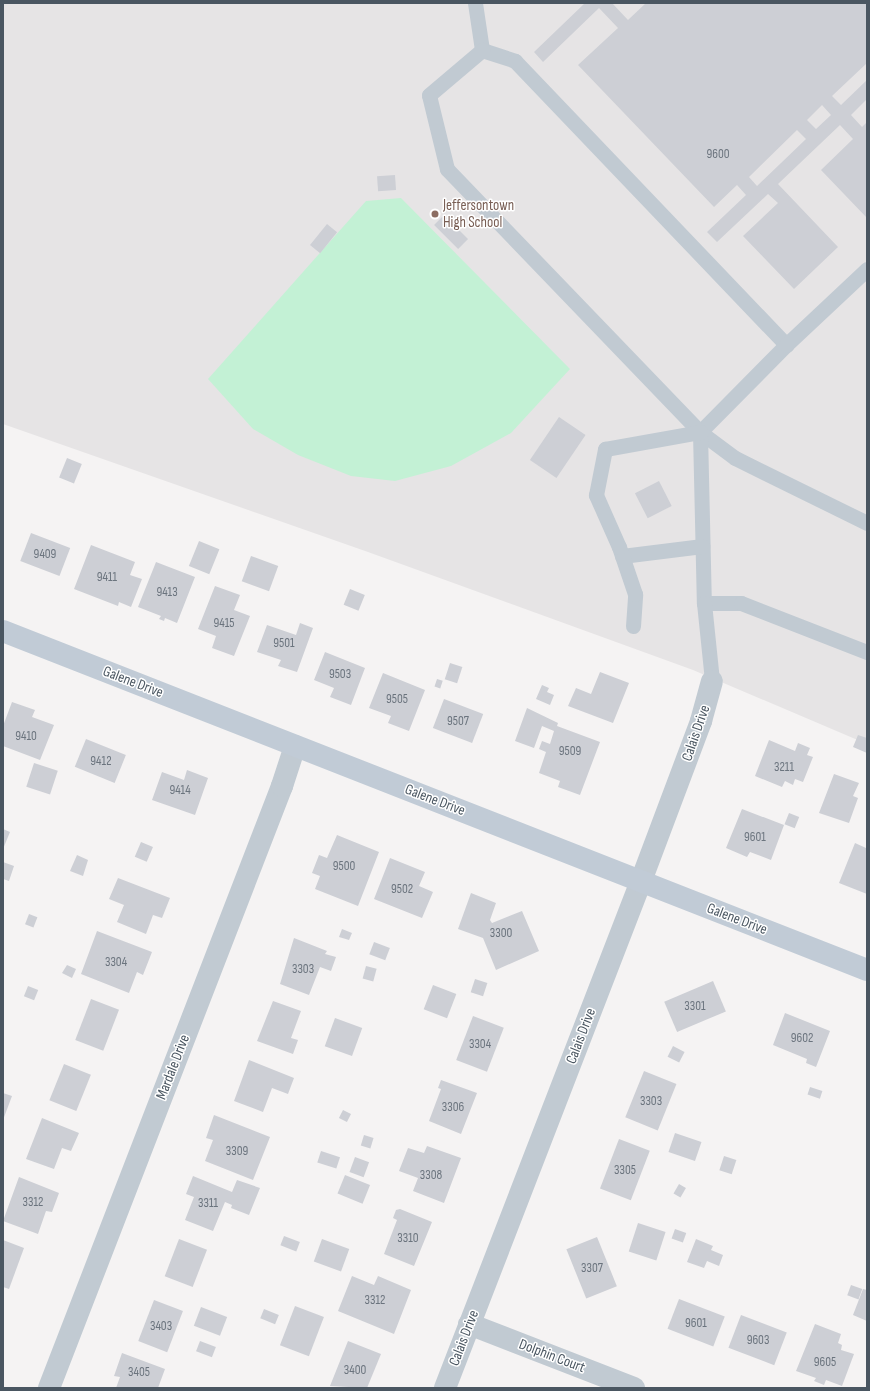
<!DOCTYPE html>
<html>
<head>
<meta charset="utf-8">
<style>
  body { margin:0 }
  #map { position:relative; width:870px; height:1391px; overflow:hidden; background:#f5f3f3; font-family:"Sofia Sans Condensed",sans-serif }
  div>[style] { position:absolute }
  .education>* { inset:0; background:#e6e4e5 }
  .green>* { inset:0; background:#c3f1d5 }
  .building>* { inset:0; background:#cdcfd5; transform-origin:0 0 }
  .lane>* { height:15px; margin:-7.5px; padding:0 7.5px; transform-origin:7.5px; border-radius:7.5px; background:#c1cad2 }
  .street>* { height:22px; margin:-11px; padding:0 11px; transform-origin:11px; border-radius:11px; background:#c1cad2 }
  .secondary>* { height:22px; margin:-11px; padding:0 11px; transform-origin:11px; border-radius:11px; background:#c1cbd6 }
  .dots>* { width:11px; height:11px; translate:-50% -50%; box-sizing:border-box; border:2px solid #fff; border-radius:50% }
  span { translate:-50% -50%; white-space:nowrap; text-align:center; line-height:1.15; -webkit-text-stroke:3px #fff; paint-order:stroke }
  .number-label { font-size:13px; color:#6b747e }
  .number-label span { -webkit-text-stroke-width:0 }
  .education-label { font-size:15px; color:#785e54 }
  .left { translate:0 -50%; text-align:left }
  .street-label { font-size:15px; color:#4a5661 }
  .frame { position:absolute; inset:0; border:4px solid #4a5661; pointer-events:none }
</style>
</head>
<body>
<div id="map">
  <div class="education">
    <div style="clip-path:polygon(3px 3px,867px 3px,867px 744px,693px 670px,368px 552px,3px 424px)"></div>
  </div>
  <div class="green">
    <div style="clip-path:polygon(401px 198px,570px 369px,511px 433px,451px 466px,395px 481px,351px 476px,298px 455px,253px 429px,208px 379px,366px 201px)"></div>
  </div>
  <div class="building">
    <div style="clip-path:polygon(evenodd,585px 3px,612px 3px,628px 20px,646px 3px,867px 3px,867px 63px,832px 96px,841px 105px,867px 80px,867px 99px,851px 115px,862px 127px,867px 122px,867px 218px,821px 170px,853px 139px,840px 125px,778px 184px,838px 247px,794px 289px,743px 236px,778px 203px,768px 194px,717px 242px,707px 232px,746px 195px,737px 185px,714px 207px,578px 65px,618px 28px,599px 8px,543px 62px,534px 52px,585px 3px,822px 105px,831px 115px,816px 129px,807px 120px,822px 105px,585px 3px,797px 130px,806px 139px,757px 186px,749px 177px,797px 130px)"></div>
    <div style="left:395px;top:175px;width:15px;height:18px;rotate:86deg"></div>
    <div style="left:444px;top:215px;width:34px;height:14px;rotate:45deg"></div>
    <div style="left:327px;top:224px;width:13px;height:27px;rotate:39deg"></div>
    <div style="left:559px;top:417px;width:32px;height:52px;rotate:34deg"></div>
    <div style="left:67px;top:458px;width:16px;height:21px;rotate:22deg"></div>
    <div style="left:659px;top:481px;width:28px;height:27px;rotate:63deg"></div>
    <div style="left:31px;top:533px;width:42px;height:30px;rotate:21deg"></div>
    <div style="left:199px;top:541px;width:22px;height:27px;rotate:22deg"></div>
    <div style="clip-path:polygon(91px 545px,135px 562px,130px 575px,142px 579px,131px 607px,119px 602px,118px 606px,74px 589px)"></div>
    <div style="left:251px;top:556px;width:29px;height:27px;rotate:20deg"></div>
    <div style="clip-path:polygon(156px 562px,195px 577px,177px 623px,165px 618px,164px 621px,159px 619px,161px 616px,138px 607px)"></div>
    <div style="clip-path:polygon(215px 586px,240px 595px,234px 610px,250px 616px,234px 656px,212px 648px,216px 636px,198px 629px)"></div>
    <div style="left:350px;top:589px;width:16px;height:17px;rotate:22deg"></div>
    <div style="clip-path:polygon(300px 623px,313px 628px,297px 672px,278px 666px,281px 660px,257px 652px,267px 625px,296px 635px)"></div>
    <div style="clip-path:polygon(325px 652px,365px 668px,351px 705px,330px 697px,334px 688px,314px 680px)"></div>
    <div style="left:450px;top:663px;width:13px;height:17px;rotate:18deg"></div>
    <div style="clip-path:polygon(600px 672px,629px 683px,613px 723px,568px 706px,576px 688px,591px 694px)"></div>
    <div style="clip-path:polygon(383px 673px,425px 690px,409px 731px,388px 723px,391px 716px,369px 708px)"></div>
    <div style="left:437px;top:679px;width:6px;height:8px;rotate:18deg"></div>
    <div style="clip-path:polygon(542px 685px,549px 688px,547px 692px,554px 695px,550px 705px,536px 699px)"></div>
    <div style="left:444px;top:699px;width:42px;height:31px;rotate:21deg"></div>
    <div style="clip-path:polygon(12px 702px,35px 710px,32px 717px,54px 725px,40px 760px,3px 746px,3px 726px)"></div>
    <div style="clip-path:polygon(527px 708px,558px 723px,557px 726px,600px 742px,580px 795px,558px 787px,560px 781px,539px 773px,546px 752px,539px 749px,542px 741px,550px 744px,554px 731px,542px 726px,534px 748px,515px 741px)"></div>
    <div style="clip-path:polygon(858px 735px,867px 738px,867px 753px,853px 747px)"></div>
    <div style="left:86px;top:739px;width:43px;height:30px;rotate:22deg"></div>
    <div style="clip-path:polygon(769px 740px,795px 751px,798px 743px,810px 748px,807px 755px,813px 757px,803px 782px,795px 779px,793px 785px,785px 781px,782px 787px,755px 776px)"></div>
    <div style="left:34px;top:763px;width:25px;height:25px;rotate:18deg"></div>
    <div style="clip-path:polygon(187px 770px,208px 778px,195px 815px,152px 800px,162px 772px,184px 780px)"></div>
    <div style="clip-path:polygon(834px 774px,859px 783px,853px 796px,858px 798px,849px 823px,819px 813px)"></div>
    <div style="clip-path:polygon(742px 809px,784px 825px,771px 860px,750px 852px,747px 857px,726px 848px)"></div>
    <div style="left:789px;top:813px;width:11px;height:12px;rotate:22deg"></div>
    <div style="clip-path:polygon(3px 829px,10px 832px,3px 849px)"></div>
    <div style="clip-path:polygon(337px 835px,379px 852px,358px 906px,315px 889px,320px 876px,312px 873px,319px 855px,327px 858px)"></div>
    <div style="left:141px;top:842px;width:13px;height:16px;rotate:23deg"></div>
    <div style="clip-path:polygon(855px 843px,866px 848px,867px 894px,839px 883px)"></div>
    <div style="clip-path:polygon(77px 855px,88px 860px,83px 876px,70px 871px)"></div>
    <div style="clip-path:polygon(390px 858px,425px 872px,419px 886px,433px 892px,422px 918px,374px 899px)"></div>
    <div style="clip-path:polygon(3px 862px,14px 866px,9px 881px,3px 879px)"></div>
    <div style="clip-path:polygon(118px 878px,170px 898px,162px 918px,153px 915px,146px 934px,117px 922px,124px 905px,109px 899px)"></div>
    <div style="clip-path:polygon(471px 893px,496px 903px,490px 920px,492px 923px,522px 911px,539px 951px,496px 970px,483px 938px,458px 929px)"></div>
    <div style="left:29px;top:914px;width:9px;height:11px;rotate:21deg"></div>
    <div style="clip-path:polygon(342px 929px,352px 933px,349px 940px,339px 937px)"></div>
    <div style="clip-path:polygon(97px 931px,152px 952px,143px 975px,137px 972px,129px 993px,81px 974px)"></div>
    <div style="clip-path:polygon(294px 938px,327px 951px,325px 954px,336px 957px,331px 971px,320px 967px,309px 995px,280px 984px)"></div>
    <div style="left:374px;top:942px;width:17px;height:13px;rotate:21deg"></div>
    <div style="clip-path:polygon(67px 965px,76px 969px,72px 978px,62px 973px)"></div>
    <div style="left:366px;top:966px;width:11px;height:13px;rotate:15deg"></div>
    <div style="left:475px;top:979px;width:13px;height:14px;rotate:18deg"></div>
    <div style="left:713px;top:981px;width:33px;height:53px;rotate:67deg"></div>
    <div style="left:433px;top:985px;width:25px;height:26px;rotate:21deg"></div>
    <div style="left:28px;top:986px;width:11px;height:11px;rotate:22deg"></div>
    <div style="left:91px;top:999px;width:30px;height:44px;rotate:21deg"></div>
    <div style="clip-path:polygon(273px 1001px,301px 1011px,291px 1038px,298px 1040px,293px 1054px,257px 1041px)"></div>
    <div style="clip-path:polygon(785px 1013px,830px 1031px,816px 1067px,806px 1063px,807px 1059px,773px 1045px)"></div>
    <div style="left:473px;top:1016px;width:33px;height:47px;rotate:21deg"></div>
    <div style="left:335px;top:1018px;width:29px;height:30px;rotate:20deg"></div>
    <div style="left:673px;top:1046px;width:13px;height:12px;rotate:27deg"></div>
    <div style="clip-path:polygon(249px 1060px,294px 1078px,288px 1094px,272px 1088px,263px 1112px,234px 1101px)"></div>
    <div style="left:64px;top:1064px;width:29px;height:39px;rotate:22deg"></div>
    <div style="left:644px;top:1071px;width:35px;height:50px;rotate:22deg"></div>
    <div style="clip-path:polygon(441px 1080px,477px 1093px,461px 1134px,429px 1121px,441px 1089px,438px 1088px)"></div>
    <div style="left:810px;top:1087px;width:13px;height:8px;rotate:18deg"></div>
    <div style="clip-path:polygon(3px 1093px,12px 1096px,3px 1120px)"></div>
    <div style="left:343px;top:1110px;width:9px;height:9px;rotate:27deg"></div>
    <div style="clip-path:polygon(214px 1115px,270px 1137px,253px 1180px,205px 1161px,213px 1140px,206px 1138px)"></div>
    <div style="clip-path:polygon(42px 1118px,79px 1133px,71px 1151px,62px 1148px,54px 1169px,26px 1159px)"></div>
    <div style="left:675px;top:1133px;width:28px;height:20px;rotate:19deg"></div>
    <div style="left:364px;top:1135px;width:10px;height:11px;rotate:17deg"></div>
    <div style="left:619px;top:1139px;width:33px;height:53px;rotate:21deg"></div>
    <div style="clip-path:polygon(427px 1146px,461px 1158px,444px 1203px,413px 1191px,418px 1178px,399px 1171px,408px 1148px,424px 1153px)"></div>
    <div style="left:321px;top:1151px;width:20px;height:12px;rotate:18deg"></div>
    <div style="left:724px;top:1156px;width:13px;height:15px;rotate:18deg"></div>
    <div style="left:355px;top:1157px;width:15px;height:16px;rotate:20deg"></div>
    <div style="left:345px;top:1175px;width:27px;height:20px;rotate:22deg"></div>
    <div style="clip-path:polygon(193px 1176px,232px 1192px,237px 1180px,260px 1188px,249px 1215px,231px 1208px,232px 1205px,225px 1202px,213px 1231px,185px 1220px,194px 1197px,186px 1194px)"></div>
    <div style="clip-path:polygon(19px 1177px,59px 1193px,52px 1212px,46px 1211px,38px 1234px,3px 1221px)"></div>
    <div style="left:679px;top:1184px;width:8px;height:11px;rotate:30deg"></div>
    <div style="clip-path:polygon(400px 1209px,432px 1222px,414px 1266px,384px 1254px,397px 1220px,393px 1218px,396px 1210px)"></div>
    <div style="left:638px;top:1223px;width:29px;height:30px;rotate:18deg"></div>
    <div style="left:675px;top:1229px;width:12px;height:10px;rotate:20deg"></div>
    <div style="left:284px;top:1236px;width:17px;height:10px;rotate:21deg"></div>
    <div style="left:597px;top:1237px;width:53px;height:33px;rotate:68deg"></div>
    <div style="left:179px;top:1239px;width:30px;height:40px;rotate:21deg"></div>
    <div style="left:322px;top:1239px;width:29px;height:24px;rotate:20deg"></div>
    <div style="clip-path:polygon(696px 1239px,713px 1246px,711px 1250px,723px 1255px,719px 1266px,707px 1261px,704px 1268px,687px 1262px)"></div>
    <div style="clip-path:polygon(3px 1240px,24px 1248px,9px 1289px,3px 1287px)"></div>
    <div style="clip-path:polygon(352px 1276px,374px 1285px,378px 1276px,411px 1290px,394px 1334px,338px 1311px)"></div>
    <div style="left:851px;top:1285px;width:12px;height:11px;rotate:20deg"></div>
    <div style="clip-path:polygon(863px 1289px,867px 1290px,867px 1321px,853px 1315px)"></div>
    <div style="left:679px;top:1299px;width:49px;height:32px;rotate:21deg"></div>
    <div style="left:154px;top:1300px;width:31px;height:44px;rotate:21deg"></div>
    <div style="left:295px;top:1306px;width:31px;height:42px;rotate:21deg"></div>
    <div style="left:201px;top:1307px;width:28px;height:20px;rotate:21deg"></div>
    <div style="left:264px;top:1309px;width:16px;height:10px;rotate:22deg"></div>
    <div style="left:741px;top:1315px;width:49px;height:35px;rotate:21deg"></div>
    <div style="clip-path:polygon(815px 1324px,841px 1334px,838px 1343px,842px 1345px,841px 1350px,854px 1354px,842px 1386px,826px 1380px,824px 1385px,814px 1381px,816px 1378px,796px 1371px)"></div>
    <div style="left:200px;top:1341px;width:17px;height:11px;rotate:21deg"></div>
    <div style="clip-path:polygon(348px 1341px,381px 1354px,367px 1388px,330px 1386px)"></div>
    <div style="clip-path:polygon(122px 1353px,165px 1369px,158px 1388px,116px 1388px,120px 1377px,114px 1376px)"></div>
  </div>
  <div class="lane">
    <div style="left:475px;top:3px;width:48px;rotate:81.5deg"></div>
    <div style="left:482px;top:50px;width:35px;rotate:18deg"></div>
    <div style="left:515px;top:61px;width:393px;rotate:46.3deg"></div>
    <div style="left:786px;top:345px;width:122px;rotate:134.7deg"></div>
    <div style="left:700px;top:432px;width:365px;rotate:-133.9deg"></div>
    <div style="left:447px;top:169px;width:76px;rotate:-103.7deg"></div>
    <div style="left:429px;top:95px;width:70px;rotate:-40.3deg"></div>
    <div style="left:786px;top:345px;width:111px;rotate:-43.2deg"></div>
    <div style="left:867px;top:523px;width:147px;rotate:-153.8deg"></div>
    <div style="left:735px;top:458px;width:44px;rotate:-143.4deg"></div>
    <div style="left:700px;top:432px;width:171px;rotate:88.7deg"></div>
    <div style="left:704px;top:603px;width:37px"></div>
    <div style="left:741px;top:603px;width:135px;rotate:21.3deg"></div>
    <div style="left:622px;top:556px;width:81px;rotate:-7.1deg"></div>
    <div style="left:704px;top:603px;width:78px;rotate:84.1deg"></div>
    <div style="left:633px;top:626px;width:32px;rotate:-86deg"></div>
    <div style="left:635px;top:594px;width:50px;rotate:-108.8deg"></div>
    <div style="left:619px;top:547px;width:57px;rotate:-113.9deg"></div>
    <div style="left:596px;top:495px;width:47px;rotate:-78.9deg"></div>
    <div style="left:605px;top:449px;width:97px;rotate:-10.1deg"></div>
  </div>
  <div class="street">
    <div style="left:469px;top:1324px;width:177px;rotate:21.2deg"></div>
    <div style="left:49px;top:1388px;width:646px;rotate:-68.84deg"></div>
    <div style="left:282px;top:786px;width:42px;rotate:-72deg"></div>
    <div style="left:445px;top:1388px;width:544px;rotate:-68.86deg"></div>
    <div style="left:641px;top:881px;width:171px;rotate:-69.4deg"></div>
    <div style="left:701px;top:721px;width:41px;rotate:-74.6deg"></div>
  </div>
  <div class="secondary">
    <div style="left:3px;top:631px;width:928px;rotate:21.42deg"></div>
  </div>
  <div class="dots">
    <div style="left:435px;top:214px;background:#8d6e63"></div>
  </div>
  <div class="number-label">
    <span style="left:718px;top:154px">9600</span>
    <span style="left:45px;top:554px">9409</span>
    <span style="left:107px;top:577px">9411</span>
    <span style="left:167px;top:592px">9413</span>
    <span style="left:224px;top:623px">9415</span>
    <span style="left:284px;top:643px">9501</span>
    <span style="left:340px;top:674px">9503</span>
    <span style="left:397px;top:699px">9505</span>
    <span style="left:458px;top:721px">9507</span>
    <span style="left:26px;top:736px">9410</span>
    <span style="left:570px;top:751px">9509</span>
    <span style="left:101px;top:761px">9412</span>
    <span style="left:784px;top:767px">3211</span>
    <span style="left:180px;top:790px">9414</span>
    <span style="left:755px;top:837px">9601</span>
    <span style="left:344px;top:866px">9500</span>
    <span style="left:402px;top:889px">9502</span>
    <span style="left:501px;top:933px">3300</span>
    <span style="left:116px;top:962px">3304</span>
    <span style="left:303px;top:969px">3303</span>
    <span style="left:695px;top:1006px">3301</span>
    <span style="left:802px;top:1038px">9602</span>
    <span style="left:480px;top:1044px">3304</span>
    <span style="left:651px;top:1101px">3303</span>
    <span style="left:453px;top:1107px">3306</span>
    <span style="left:237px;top:1151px">3309</span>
    <span style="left:625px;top:1170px">3305</span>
    <span style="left:431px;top:1175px">3308</span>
    <span style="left:33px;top:1202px">3312</span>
    <span style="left:208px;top:1203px">3311</span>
    <span style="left:408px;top:1238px">3310</span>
    <span style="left:592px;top:1268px">3307</span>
    <span style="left:375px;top:1300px">3312</span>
    <span style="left:696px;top:1323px">9601</span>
    <span style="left:161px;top:1326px">3403</span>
    <span style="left:758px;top:1340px">9603</span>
    <span style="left:825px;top:1362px">9605</span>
    <span style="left:355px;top:1370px">3400</span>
    <span style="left:139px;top:1372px">3405</span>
  </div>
  <div class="education-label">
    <span class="left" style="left:443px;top:214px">Jeffersontown<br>High School</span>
  </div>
  <div class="street-label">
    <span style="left:133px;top:682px;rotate:21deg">Galene Drive</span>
    <span style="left:696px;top:733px;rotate:-71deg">Calais Drive</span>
    <span style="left:435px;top:800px;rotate:21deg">Galene Drive</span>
    <span style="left:737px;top:919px;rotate:21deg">Galene Drive</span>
    <span style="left:581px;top:1036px;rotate:-69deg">Calais Drive</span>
    <span style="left:173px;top:1067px;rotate:-69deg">Mardale Drive</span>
    <span style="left:464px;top:1338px;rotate:-69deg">Calais Drive</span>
    <span style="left:552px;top:1356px;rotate:21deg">Dolphin Court</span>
  </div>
  <div class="frame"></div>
</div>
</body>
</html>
